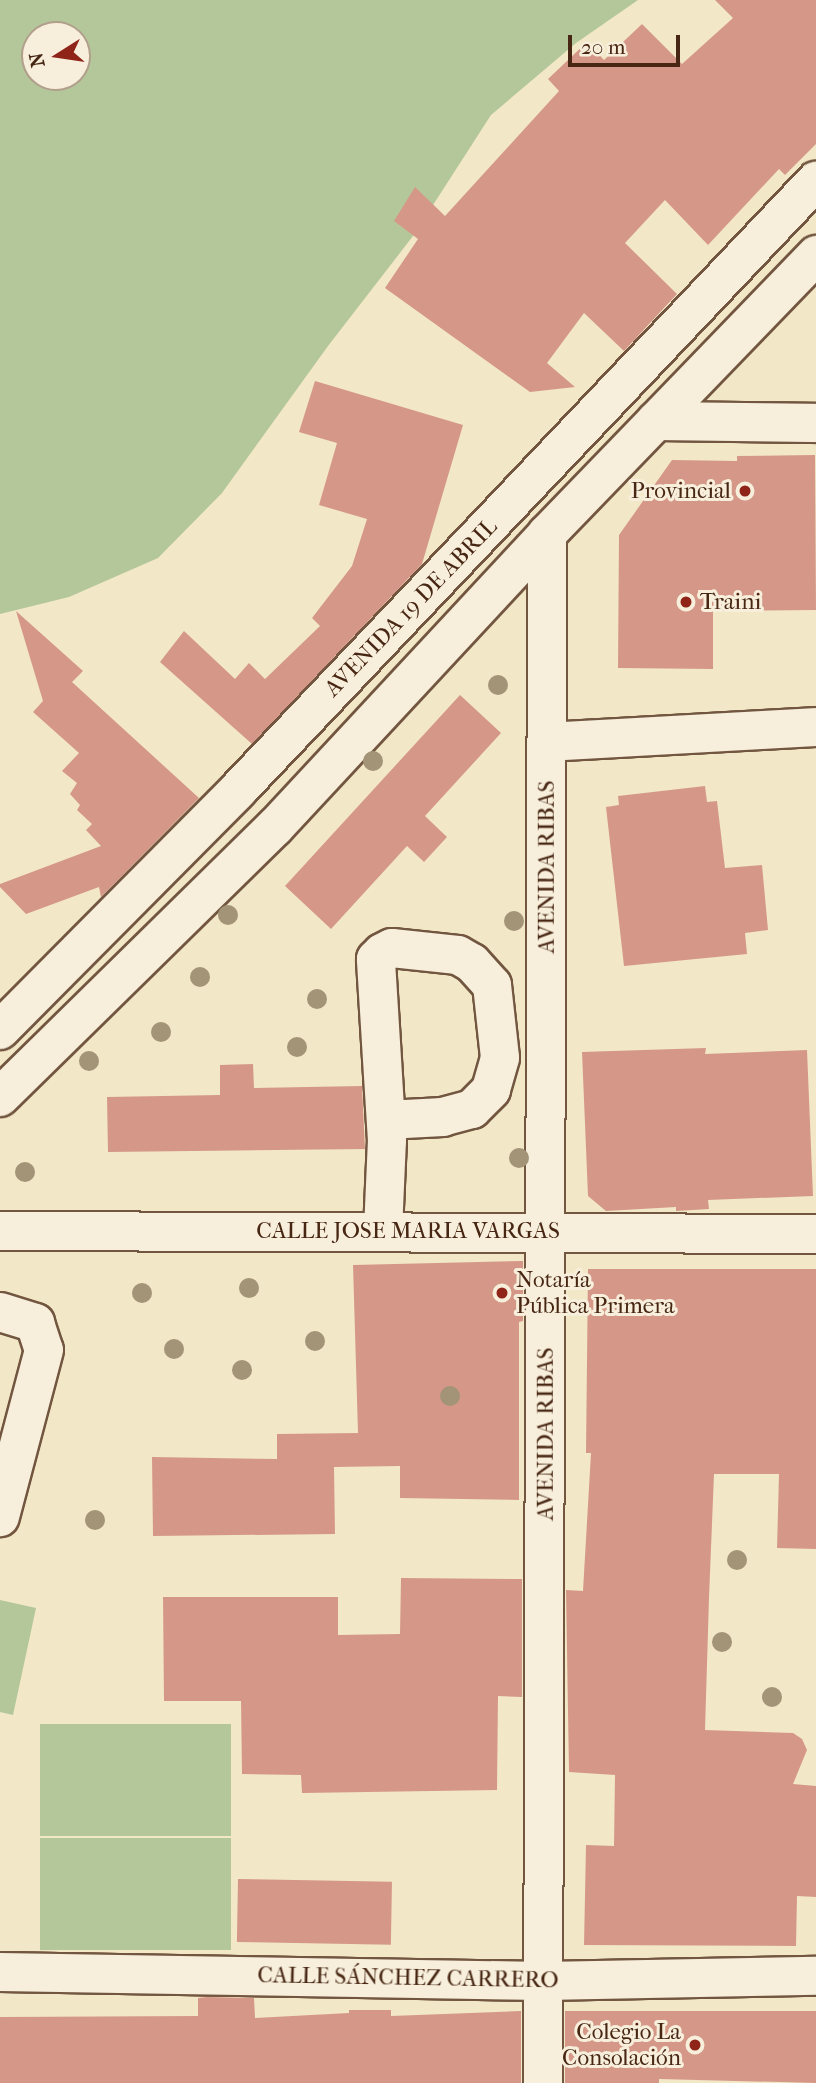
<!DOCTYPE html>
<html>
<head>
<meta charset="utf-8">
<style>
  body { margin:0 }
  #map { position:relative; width:816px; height:2083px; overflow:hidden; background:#f2e7c7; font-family:"IM FELL French Canon",serif }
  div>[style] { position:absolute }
  .green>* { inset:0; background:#b4c79a; transform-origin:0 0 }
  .building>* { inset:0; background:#d59888; transform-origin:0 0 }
  .roads { filter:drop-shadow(2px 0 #725640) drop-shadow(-2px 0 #725640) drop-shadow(0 2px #725640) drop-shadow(0 -2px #725640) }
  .minor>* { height:38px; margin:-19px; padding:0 19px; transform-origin:19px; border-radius:19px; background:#f7efdb }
  .trees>* { width:20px; height:20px; margin:-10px; border-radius:50%; background:#a39377 }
  .dots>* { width:19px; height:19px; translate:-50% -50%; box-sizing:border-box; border:4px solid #f7efdb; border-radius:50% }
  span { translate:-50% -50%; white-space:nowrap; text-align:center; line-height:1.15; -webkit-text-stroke:6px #f7efdb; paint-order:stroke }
  .poi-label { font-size:23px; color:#472613 }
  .right { translate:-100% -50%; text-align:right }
  .left { translate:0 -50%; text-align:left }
  .street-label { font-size:23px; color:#472613 }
  .north { position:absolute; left:21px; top:21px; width:70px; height:70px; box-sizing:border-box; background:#f7efdb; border:2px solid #b19f8b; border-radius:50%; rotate:258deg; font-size:19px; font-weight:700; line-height:28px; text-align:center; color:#472613 }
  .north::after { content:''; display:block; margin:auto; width:24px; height:32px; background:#8f2418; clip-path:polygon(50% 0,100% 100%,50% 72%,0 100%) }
  .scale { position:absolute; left:568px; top:35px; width:112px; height:32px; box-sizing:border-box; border:4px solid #472613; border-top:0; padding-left:9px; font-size:21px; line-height:24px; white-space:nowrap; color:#472613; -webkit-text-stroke:5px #f7efdb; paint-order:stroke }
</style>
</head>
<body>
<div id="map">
  <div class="green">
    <div style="clip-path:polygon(evenodd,0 0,638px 0,576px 43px,491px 115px,413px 236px,328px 346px,222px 493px,158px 558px,69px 597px,0 614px,0 0,35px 35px,77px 35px,77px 77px,35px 77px,35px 35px)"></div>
    <div style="clip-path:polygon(0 1600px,36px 1608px,13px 1715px,0 1712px)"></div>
    <div style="left:40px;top:1724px;width:191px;height:112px"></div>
    <div style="left:40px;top:1838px;width:191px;height:112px"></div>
  </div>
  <div class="building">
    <div style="clip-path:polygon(715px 0,816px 0,816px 144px,785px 175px,779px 169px,708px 245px,665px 200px,625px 243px,677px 294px,624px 351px,584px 313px,547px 363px,575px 387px,530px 392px,385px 288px,418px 239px,394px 221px,415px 187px,445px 216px,559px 91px,548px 79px,587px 42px,604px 60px,642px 24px,682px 64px,733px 18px)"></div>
    <div style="clip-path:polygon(315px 381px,463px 425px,422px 564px,252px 744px,160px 662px,184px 631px,235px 679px,249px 663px,265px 679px,320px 626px,312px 618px,352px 566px,367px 519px,319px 505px,337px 443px,299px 432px)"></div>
    <div style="clip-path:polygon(815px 455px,816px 610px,713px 611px,713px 669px,618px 668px,619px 535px,672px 460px,737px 461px,737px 456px)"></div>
    <div style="clip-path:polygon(16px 611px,83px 671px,72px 682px,199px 798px,101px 897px,99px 887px,26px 914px,0 887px,0 884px,101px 846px,86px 830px,92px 824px,77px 810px,80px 805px,70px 794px,77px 783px,62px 771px,79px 753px,33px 712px,43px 701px)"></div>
    <div style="clip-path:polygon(460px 695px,501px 733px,425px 816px,447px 837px,424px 862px,407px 846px,331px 929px,285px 886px)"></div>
    <div style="clip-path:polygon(705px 786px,707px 802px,717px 801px,725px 868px,762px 865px,768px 930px,745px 933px,747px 954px,624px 966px,606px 807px,619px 805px,618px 796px)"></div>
    <div style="clip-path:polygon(706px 1048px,705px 1054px,807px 1050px,813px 1196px,708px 1200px,709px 1209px,676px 1211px,676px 1207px,606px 1211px,588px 1196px,582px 1052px)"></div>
    <div style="clip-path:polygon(253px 1064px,254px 1088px,362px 1086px,365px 1149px,108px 1152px,107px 1097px,220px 1095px,220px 1065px)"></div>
    <div style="clip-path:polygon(523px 1261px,523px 1321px,519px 1322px,519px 1500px,400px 1498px,400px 1466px,334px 1467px,335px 1534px,153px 1536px,152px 1457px,277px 1459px,277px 1434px,358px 1433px,353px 1265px)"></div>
    <div style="clip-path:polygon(588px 1269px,816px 1269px,816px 1549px,777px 1548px,779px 1474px,714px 1474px,709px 1598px,705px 1730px,793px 1733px,802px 1739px,807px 1750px,793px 1784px,816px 1786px,816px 1897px,797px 1896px,796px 1946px,584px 1945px,586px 1845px,614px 1846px,615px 1775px,569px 1772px,566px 1590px,583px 1591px,591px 1453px,586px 1453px)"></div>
    <div style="clip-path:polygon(401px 1578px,522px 1579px,522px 1697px,498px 1696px,497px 1790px,302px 1793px,301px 1775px,242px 1774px,241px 1701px,164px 1701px,163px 1597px,338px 1597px,338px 1635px,400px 1634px)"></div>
    <div style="left:238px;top:1879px;width:154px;height:63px;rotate:1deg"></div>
    <div style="clip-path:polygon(207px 1997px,254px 1998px,255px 2018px,349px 2013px,349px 2010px,391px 2010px,391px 2016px,521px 2011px,521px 2083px,0 2083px,0 2017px,198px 2016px,198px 1998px)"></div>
    <div style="clip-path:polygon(565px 2011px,816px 2011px,816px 2083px,659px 2079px,659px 2083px,565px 2083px)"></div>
  </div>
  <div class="roads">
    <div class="minor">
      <div style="left:656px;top:421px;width:160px;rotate:0.7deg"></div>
      <div style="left:547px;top:742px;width:269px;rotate:-3.2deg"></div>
      <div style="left:0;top:1030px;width:338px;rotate:-45.2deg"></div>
      <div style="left:238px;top:790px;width:840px;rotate:-46.5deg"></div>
      <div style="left:0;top:1097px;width:385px;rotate:-44.5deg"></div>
      <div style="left:275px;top:827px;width:400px;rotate:-47.1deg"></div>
      <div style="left:547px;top:534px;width:388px;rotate:-46deg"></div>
      <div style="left:0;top:1231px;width:816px;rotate:0.21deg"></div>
      <div style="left:383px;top:1231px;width:90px;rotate:-87.5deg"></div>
      <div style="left:387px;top:1141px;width:182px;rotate:-93.5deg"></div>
      <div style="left:376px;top:959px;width:8px;rotate:-45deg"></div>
      <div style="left:382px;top:953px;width:11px;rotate:-27deg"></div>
      <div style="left:392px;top:948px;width:66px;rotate:6.1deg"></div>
      <div style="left:458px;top:955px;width:16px;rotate:30deg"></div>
      <div style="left:472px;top:963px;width:30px;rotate:48deg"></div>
      <div style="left:492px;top:985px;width:73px;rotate:83.7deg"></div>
      <div style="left:500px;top:1058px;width:33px;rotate:106deg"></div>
      <div style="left:491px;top:1090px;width:27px;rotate:135deg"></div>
      <div style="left:472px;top:1109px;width:30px;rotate:165deg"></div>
      <div style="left:443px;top:1117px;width:57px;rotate:177deg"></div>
      <div style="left:0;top:1312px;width:37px;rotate:17deg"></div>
      <div style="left:35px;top:1323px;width:28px;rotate:72deg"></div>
      <div style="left:44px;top:1350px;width:173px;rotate:104.8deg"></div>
      <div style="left:0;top:1972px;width:544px;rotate:0.95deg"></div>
      <div style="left:544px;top:1981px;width:272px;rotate:-1.1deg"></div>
      <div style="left:543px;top:2083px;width:1549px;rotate:-89.85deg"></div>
    </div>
  </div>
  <div class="trees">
    <div style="left:498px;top:685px"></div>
    <div style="left:373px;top:761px"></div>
    <div style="left:228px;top:915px"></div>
    <div style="left:514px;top:921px"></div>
    <div style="left:200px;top:977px"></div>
    <div style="left:317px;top:999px"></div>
    <div style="left:161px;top:1032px"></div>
    <div style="left:297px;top:1047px"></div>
    <div style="left:89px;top:1061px"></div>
    <div style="left:519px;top:1158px"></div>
    <div style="left:25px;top:1172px"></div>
    <div style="left:249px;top:1288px"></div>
    <div style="left:142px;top:1293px"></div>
    <div style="left:315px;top:1341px"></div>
    <div style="left:174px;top:1349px"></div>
    <div style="left:242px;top:1370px"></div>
    <div style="left:450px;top:1396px"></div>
    <div style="left:95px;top:1520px"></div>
    <div style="left:737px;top:1560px"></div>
    <div style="left:722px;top:1642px"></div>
    <div style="left:772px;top:1697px"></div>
  </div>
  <div class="dots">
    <div style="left:745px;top:491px;background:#8f2418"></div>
    <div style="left:686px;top:602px;background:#8f2418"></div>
    <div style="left:502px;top:1293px;background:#8f2418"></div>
    <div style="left:695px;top:2045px;background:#8f2418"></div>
  </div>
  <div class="poi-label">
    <span class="right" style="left:731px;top:491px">Provincial</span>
    <span class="left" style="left:700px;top:602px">Traini</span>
    <span class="left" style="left:516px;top:1293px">Notaría<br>Pública Primera</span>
    <span class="right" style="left:681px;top:2045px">Colegio La<br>Consolación</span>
  </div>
  <div class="street-label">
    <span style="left:411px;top:608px;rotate:-46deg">AVENIDA 19 DE ABRIL</span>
    <span style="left:547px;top:867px;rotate:-90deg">AVENIDA RIBAS</span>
    <span style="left:408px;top:1231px">CALLE JOSE MARIA VARGAS</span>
    <span style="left:546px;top:1434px;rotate:-90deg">AVENIDA RIBAS</span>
    <span style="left:408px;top:1978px;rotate:1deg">CALLE SÁNCHEZ CARRERO</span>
  </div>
  <div class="north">N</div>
  <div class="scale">20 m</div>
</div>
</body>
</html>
